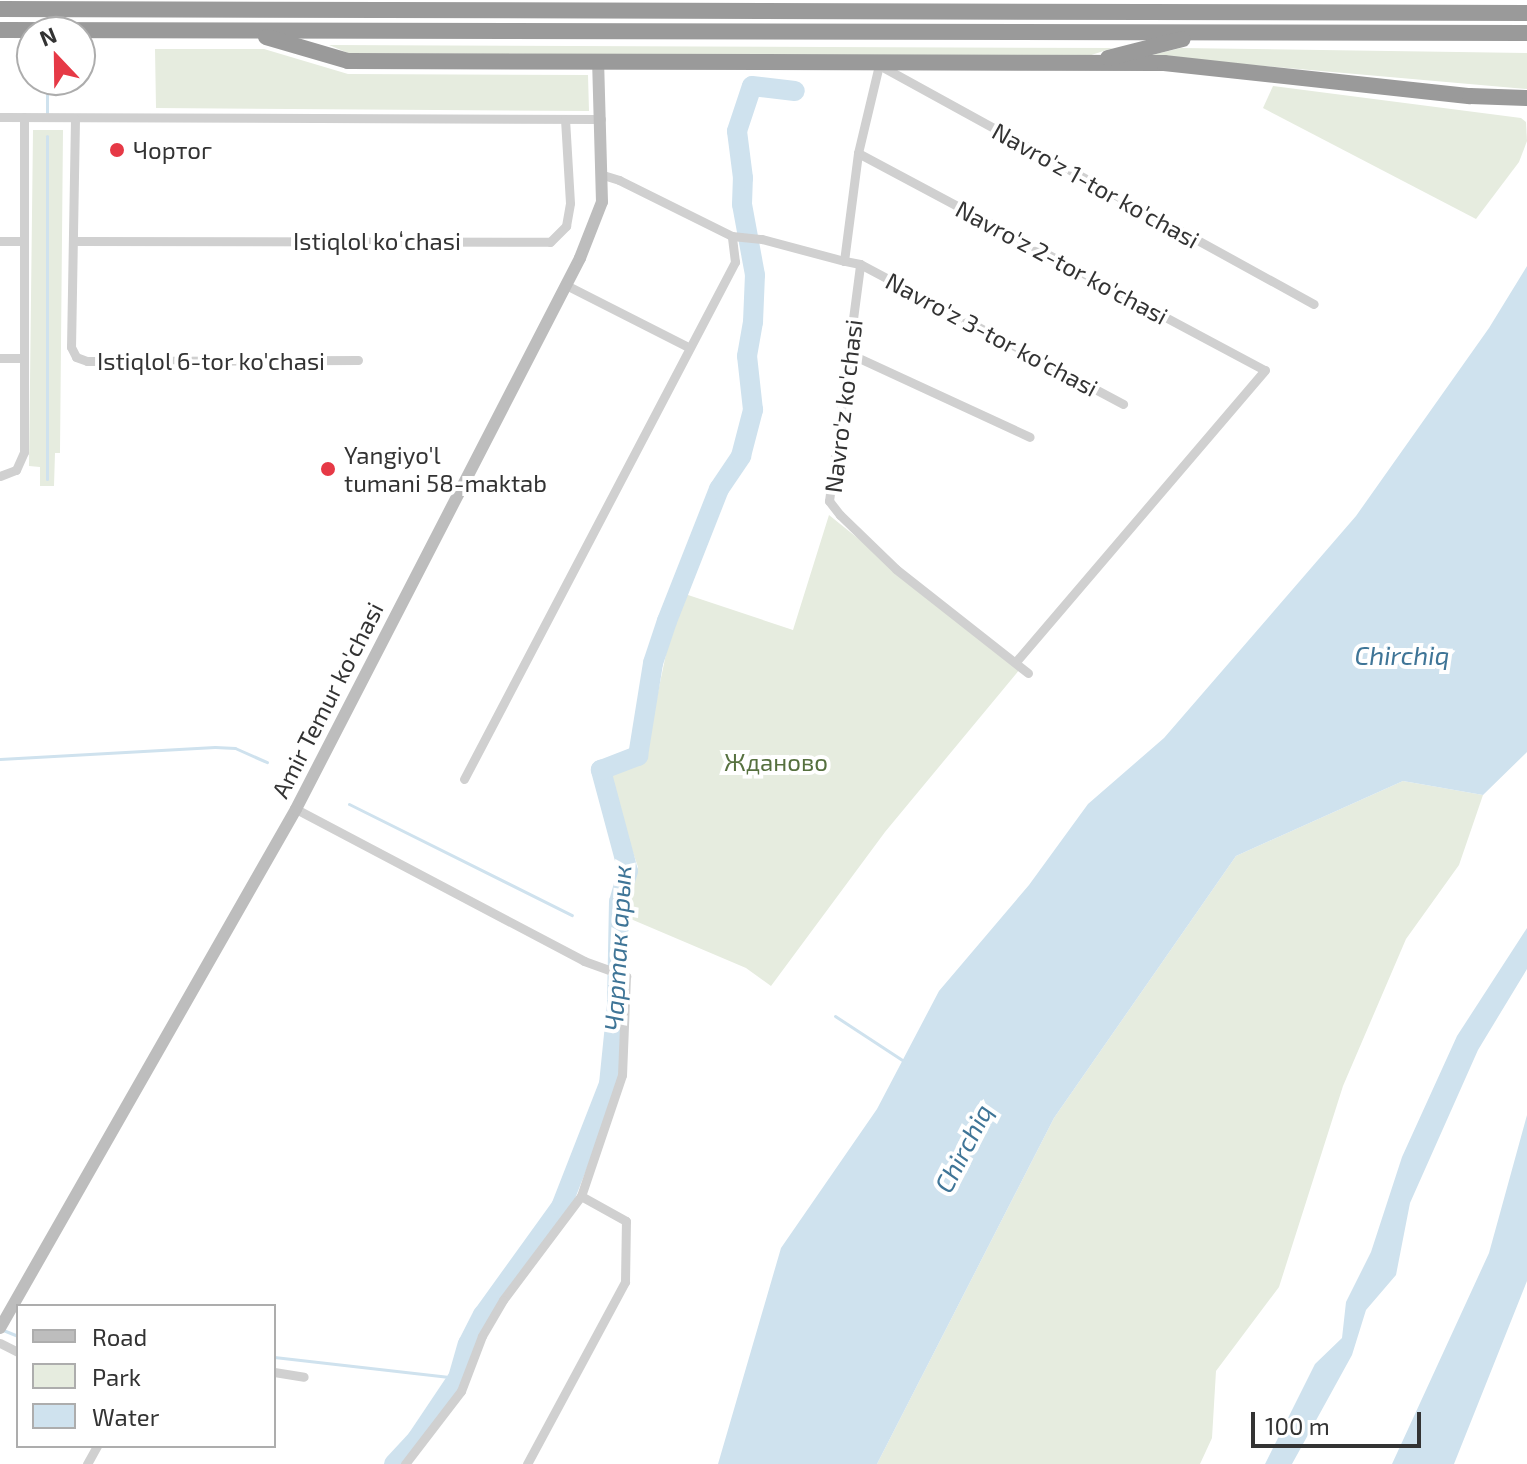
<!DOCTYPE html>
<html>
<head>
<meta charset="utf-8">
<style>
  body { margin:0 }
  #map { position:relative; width:1527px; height:1464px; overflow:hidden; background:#fff; font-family:"Exo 2",sans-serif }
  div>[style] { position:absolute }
  .green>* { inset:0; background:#e6ecdf }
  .water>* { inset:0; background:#cfe2ee }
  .stream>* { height:3px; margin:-1.5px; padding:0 1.5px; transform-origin:1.5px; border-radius:1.5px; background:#cfe2ee }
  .river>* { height:20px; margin:-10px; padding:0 10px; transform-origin:10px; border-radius:10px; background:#cfe2ee }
  .street>* { height:9px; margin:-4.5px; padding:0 4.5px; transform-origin:4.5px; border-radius:4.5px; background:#d0d0d0 }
  .secondary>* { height:12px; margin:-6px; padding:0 6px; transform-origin:6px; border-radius:6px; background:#bdbdbd }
  .highway>* { height:16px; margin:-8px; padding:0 8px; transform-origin:8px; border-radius:8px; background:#9a9a9a }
  .dots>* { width:22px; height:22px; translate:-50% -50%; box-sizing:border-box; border:4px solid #fff; border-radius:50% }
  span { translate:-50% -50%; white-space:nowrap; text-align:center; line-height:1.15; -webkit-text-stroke:8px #fff; paint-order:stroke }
  .poi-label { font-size:24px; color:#333 }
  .left { translate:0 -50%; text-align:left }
  .street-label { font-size:24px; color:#333 }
  .park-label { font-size:24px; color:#56703f }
  .water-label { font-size:26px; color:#3f7597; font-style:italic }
  .legend { position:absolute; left:16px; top:1304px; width:260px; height:144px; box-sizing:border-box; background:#fff; border:2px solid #adadad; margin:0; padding:10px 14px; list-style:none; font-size:24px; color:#333 }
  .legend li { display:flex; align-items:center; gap:16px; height:40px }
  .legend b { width:40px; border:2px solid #adadad }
  .north { position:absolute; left:16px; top:16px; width:80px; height:80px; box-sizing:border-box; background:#fff; border:2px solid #adadad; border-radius:50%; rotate:338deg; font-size:22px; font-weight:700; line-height:32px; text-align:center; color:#333 }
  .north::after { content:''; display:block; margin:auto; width:28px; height:36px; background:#e63946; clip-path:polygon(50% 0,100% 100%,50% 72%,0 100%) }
  .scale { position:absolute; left:1251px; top:1412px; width:170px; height:36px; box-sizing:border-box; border:4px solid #333; border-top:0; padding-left:10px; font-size:24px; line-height:28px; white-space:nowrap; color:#333; -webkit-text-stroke:6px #fff; paint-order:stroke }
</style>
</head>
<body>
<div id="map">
  <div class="green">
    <div style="clip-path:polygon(329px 45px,1113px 48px,1085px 57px,348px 53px)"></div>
    <div style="clip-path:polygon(1181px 48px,1527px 53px,1527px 89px,1148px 56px)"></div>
    <div style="clip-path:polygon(155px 49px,264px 49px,348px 74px,588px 75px,589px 111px,156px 108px)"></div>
    <div style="clip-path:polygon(1273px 86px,1521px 118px,1526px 122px,1527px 141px,1519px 162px,1476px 219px,1263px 108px)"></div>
    <div style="clip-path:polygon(33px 130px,63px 130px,60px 453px,55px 453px,54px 486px,40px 486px,40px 467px,29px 466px)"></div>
    <div style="clip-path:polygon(829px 515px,1020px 669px,885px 832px,771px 986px,746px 968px,626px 917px,627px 893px,638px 867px,608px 781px,610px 772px,644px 759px,679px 592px,793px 630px)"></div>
    <div style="clip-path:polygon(1403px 781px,1483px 795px,1459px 865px,1406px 939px,1343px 1086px,1279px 1287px,1216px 1371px,1212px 1438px,1200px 1464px,877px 1464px,1054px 1118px,1236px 856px)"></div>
  </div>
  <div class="water">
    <div style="clip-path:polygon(1527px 266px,1527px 752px,1483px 795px,1403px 781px,1236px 856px,1054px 1118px,877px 1464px,718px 1464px,781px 1248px,877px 1109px,939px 991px,1029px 885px,1088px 804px,1164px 738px,1356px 516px,1489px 328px)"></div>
    <div style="clip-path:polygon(1527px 928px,1527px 969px,1478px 1050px,1410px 1203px,1396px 1275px,1366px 1310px,1352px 1355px,1292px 1464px,1265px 1464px,1315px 1364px,1342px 1338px,1346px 1302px,1371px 1252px,1402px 1157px,1457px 1036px)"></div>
    <div style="clip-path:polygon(1527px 1115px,1527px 1281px,1454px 1464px,1392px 1464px,1489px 1253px)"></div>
  </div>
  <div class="stream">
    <div style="left:47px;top:113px;width:33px;rotate:-90deg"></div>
    <div style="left:47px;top:479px;width:343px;rotate:-90deg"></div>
    <div style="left:0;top:759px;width:215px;rotate:-3.2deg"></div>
    <div style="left:215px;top:747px;width:20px;rotate:3deg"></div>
    <div style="left:235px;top:748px;width:35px;rotate:24deg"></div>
    <div style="left:349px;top:804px;width:249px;rotate:26.5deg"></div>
    <div style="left:835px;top:1016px;width:84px;rotate:33.3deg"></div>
    <div style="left:3px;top:1330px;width:16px;rotate:22deg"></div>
    <div style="left:274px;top:1357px;width:185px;rotate:6.5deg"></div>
  </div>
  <div class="river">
    <div style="left:394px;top:1464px;width:34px;rotate:-47deg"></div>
    <div style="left:417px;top:1439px;width:73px;rotate:-56.1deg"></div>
    <div style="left:458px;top:1378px;width:35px;rotate:-74deg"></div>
    <div style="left:468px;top:1344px;width:33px;rotate:-63deg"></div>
    <div style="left:483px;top:1315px;width:133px;rotate:-54.2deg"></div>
    <div style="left:561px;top:1207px;width:132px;rotate:-68.7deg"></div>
    <div style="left:609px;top:1084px;width:79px;rotate:-84.2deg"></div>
    <div style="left:617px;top:1005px;width:103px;rotate:-88.9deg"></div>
    <div style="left:619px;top:902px;width:32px;rotate:-74deg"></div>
    <div style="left:628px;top:871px;width:105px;rotate:-105deg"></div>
    <div style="left:601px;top:770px;width:40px;rotate:-21deg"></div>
    <div style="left:638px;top:756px;width:94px;rotate:-80.8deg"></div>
    <div style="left:653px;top:663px;width:44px;rotate:-71.6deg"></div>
    <div style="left:667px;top:621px;width:142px;rotate:-68.5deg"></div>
    <div style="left:719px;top:489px;width:40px;rotate:-56deg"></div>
    <div style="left:741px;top:456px;width:48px;rotate:-75.4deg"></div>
    <div style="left:753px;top:410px;width:54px;rotate:-96.3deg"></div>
    <div style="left:747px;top:356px;width:35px;rotate:-80deg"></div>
    <div style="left:753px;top:322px;width:47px;rotate:-87.6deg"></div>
    <div style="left:755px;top:275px;width:72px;rotate:-100.4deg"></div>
    <div style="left:742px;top:204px;width:26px;rotate:-88deg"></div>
    <div style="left:743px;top:178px;width:47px;rotate:-97.3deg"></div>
    <div style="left:737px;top:131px;width:47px;rotate:-71.6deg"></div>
    <div style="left:752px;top:86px;width:43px;rotate:6.6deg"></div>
  </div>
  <div class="street">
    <div style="left:0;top:117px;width:601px;rotate:0.19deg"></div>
    <div style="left:75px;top:119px;width:228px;rotate:91deg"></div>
    <div style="left:71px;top:347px;width:11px;rotate:63deg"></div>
    <div style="left:76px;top:357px;width:12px;rotate:20deg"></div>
    <div style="left:87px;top:361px;width:271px;rotate:-0.2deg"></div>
    <div style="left:858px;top:153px;width:461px;rotate:28.1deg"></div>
    <div style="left:1265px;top:370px;width:384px;rotate:130.5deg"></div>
    <div style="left:603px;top:175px;width:17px;rotate:17deg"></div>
    <div style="left:619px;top:180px;width:126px;rotate:26.4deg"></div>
    <div style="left:732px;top:236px;width:30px;rotate:6deg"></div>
    <div style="left:762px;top:239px;width:85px;rotate:15deg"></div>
    <div style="left:0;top:241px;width:24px"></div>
    <div style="left:74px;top:241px;width:476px;rotate:0.1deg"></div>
    <div style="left:550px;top:242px;width:23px;rotate:-45deg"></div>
    <div style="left:566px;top:226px;width:23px;rotate:-80deg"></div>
    <div style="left:570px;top:203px;width:84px;rotate:-93.4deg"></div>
    <div style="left:860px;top:264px;width:298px;rotate:28deg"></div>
    <div style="left:566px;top:285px;width:137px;rotate:26.9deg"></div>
    <div style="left:848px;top:353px;width:200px;rotate:24.8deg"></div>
    <div style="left:0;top:358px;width:24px"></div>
    <div style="left:0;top:476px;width:17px;rotate:-21deg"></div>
    <div style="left:16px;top:470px;width:20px;rotate:-66deg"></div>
    <div style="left:24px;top:452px;width:335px;rotate:-90deg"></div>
    <div style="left:1028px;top:673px;width:168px;rotate:-141.8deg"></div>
    <div style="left:896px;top:569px;width:78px;rotate:-136deg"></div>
    <div style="left:840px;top:515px;width:18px;rotate:-128deg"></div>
    <div style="left:829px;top:501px;width:239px;rotate:-82.5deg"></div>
    <div style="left:860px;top:264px;width:16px;rotate:-169deg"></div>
    <div style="left:844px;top:261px;width:109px;rotate:-82.6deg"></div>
    <div style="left:858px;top:153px;width:90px;rotate:-76.6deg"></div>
    <div style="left:879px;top:65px;width:496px;rotate:28.8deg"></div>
    <div style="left:464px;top:779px;width:584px;rotate:-62.34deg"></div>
    <div style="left:735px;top:262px;width:26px;rotate:-97deg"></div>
    <div style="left:296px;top:809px;width:326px;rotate:27.8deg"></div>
    <div style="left:584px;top:961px;width:45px;rotate:19.7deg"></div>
    <div style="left:626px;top:976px;width:99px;rotate:92.3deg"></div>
    <div style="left:622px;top:1075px;width:128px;rotate:108.7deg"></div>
    <div style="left:581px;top:1196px;width:130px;rotate:126.9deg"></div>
    <div style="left:503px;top:1300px;width:42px;rotate:120.3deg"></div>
    <div style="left:482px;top:1336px;width:59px;rotate:110.9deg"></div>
    <div style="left:461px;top:1391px;width:92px;rotate:127.5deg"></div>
    <div style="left:0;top:1343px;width:20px;rotate:27deg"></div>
    <div style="left:274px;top:1372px;width:30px;rotate:9deg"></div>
    <div style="left:87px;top:1464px;width:21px;rotate:-61deg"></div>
    <div style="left:527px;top:1464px;width:207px;rotate:-61.7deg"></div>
    <div style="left:625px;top:1282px;width:61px;rotate:-89.1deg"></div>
    <div style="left:626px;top:1221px;width:51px;rotate:-150.9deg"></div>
  </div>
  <div class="secondary">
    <div style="left:0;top:1328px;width:597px;rotate:-60.3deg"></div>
    <div style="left:296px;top:809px;width:620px;rotate:-62.73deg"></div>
    <div style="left:580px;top:258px;width:60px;rotate:-68.6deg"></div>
    <div style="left:602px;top:202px;width:139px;rotate:-91.6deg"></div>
  </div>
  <div class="highway">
    <div style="left:0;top:9px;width:1527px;rotate:0.15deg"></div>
    <div style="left:0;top:30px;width:1527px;rotate:0.11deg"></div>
    <div style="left:266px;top:37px;width:85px;rotate:16.3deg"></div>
    <div style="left:348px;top:61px;width:816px;rotate:0.14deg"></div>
    <div style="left:1164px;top:63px;width:308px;rotate:6.2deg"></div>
    <div style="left:1470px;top:96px;width:57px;rotate:2deg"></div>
    <div style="left:1108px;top:58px;width:77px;rotate:-14.2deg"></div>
  </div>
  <div class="dots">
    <div style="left:117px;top:150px;background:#e63946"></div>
    <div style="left:328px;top:469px;background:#e63946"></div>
  </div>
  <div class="poi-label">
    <span class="left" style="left:133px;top:150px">Чортог</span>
    <span class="left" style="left:344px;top:469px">Yangiyo'l<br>tumani 58-maktab</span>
  </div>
  <div class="street-label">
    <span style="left:1096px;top:185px;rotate:29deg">Navro'z 1-tor ko'chasi</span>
    <span style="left:377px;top:241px">Istiqlol koʻchasi</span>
    <span style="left:1062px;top:262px;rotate:28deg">Navro'z 2-tor ko'chasi</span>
    <span style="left:992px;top:334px;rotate:28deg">Navro'z 3-tor ko'chasi</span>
    <span style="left:211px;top:361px">Istiqlol 6-tor ko'chasi</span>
    <span style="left:843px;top:406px;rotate:-83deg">Navro'z ko'chasi</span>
    <span style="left:327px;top:700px;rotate:-63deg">Amir Temur ko'chasi</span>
  </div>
  <div class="park-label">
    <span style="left:776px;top:762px">Жданово</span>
  </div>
  <div class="water-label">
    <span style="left:1402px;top:655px">Chirchiq</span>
    <span style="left:617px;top:948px;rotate:-87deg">Чартак арык</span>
    <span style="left:963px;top:1148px;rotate:-63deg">Chirchiq</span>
  </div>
  <ul class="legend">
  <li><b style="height:10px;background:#bdbdbd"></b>Road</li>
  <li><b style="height:22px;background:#e6ecdf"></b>Park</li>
  <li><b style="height:22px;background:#cfe2ee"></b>Water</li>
  </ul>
  <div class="north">N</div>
  <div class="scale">100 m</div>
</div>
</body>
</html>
